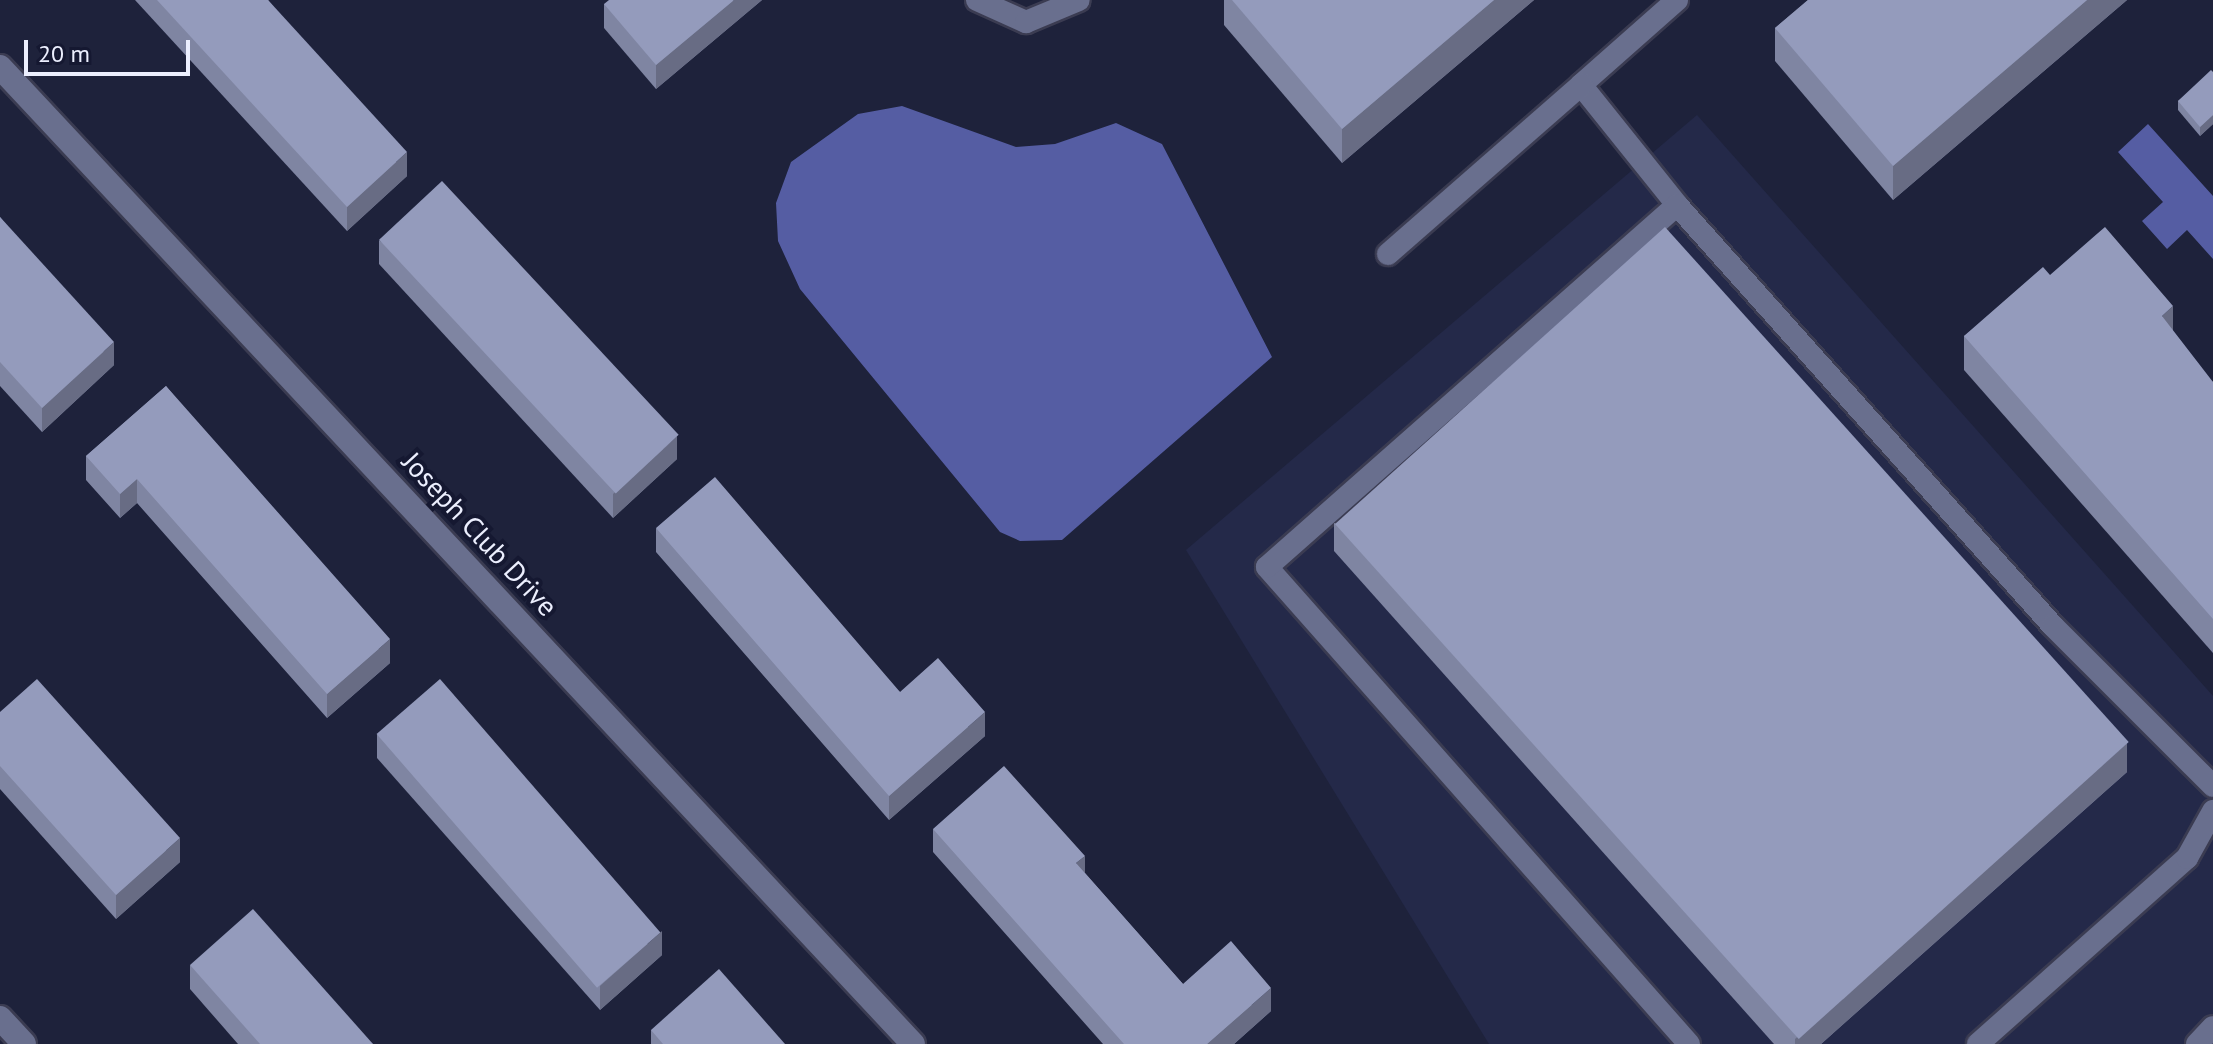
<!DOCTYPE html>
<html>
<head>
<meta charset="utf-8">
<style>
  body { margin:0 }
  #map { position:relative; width:2213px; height:1044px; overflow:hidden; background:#1e223b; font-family:"PT Sans",sans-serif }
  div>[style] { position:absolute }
  .built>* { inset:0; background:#242949 }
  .water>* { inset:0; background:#555da3 }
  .roads { filter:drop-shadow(2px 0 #3b3c52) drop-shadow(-2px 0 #3b3c52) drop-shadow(0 2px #3b3c52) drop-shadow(0 -2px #3b3c52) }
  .lane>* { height:22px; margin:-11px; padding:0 11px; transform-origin:11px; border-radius:11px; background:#696f8e }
  .street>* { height:24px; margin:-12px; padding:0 12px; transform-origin:12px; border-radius:12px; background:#696f8e }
  .wall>* { inset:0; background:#7f85a2 }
  .shaded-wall>* { inset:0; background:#686c84 }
  .building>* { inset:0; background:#949bbc; transform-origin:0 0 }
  span { translate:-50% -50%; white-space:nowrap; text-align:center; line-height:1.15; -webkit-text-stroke:8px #151831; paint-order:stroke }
  .street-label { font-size:28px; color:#eceffe }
  .scale { position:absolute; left:24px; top:40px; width:166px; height:36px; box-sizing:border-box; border:4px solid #eceffe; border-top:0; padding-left:10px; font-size:24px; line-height:28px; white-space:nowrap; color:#eceffe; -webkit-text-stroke:6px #151831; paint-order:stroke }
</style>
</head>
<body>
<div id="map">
  <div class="built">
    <div style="clip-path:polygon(1697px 115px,2213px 696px,2213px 1044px,1489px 1044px,1186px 550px)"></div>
  </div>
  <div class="water">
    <div style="clip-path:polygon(902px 106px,1016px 147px,1055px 144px,1116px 123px,1162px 144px,1272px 357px,1062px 540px,1020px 541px,1000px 532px,800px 289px,778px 241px,776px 203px,791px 162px,858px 114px)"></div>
    <div style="clip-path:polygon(2148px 124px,2213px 196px,2213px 259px,2187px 230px,2167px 249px,2142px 221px,2163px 202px,2118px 152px)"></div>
  </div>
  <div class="roads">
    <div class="lane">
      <div style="left:977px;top:0;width:54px;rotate:24.2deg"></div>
      <div style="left:1026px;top:22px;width:57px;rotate:-22.5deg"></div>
      <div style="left:1677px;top:0;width:128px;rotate:138.5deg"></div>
      <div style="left:1581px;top:85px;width:154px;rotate:51.3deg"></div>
      <div style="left:1388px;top:254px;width:257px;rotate:-41.2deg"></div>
      <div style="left:1689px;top:1044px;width:637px;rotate:-131.5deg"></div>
      <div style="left:1267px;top:567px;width:547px;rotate:-41.44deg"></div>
      <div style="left:1677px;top:205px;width:564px;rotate:48.23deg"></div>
      <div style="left:2053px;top:626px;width:226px;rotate:45deg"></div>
      <div style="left:1978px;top:1044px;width:280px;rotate:-41.7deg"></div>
      <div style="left:2187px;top:858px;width:54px;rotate:-61deg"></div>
      <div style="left:2197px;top:1044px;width:23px;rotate:-47deg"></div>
    </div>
    <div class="street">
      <div style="left:0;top:67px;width:1337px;rotate:46.94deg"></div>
      <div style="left:0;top:1018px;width:35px;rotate:47deg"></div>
    </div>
  </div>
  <div class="wall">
    <div style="clip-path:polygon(135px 0,268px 0,407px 176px,347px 231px)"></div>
    <div style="clip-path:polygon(762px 0,656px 89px,604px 28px,604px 4px)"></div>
    <div style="clip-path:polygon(1224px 0,1534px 0,1342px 163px,1224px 25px)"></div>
    <div style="clip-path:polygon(1808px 0,2127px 0,1893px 200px,1775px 61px,1775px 28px)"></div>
    <div style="clip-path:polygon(2213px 72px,2213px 124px,2200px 136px,2178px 110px,2178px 101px)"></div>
    <div style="clip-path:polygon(0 217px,114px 365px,42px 432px,0 386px)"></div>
    <div style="clip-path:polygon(379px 240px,677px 459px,613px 518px,379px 264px)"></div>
    <div style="clip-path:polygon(2050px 275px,2213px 382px,2213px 653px,1964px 370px,1964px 336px)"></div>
    <div style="clip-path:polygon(166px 386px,390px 663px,327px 718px,137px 503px,120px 518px,86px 480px,86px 456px)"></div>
    <div style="clip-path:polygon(1334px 523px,2127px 772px,1821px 1044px,1774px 1044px,1334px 551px)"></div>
    <div style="clip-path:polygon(656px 528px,900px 692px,985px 736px,889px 820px,656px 552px)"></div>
    <div style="clip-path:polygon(0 712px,180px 862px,116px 919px,0 789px)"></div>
    <div style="clip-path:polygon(377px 734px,662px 955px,600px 1010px,377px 758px)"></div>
    <div style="clip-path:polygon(933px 829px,1085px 873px,1183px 984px,1271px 1011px,1234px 1044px,1103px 1044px,933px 852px)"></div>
    <div style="clip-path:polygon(190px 965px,373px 1044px,238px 1044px,190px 989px)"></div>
    <div style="clip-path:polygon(651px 1030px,785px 1044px,651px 1044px)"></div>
  </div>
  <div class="shaded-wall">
    <div style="clip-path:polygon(734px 0,762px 0,656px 89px,656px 65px)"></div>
    <div style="clip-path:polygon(1494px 0,1534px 0,1342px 163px,1342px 129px)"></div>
    <div style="clip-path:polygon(2087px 0,2127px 0,1893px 200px,1893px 166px)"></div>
    <div style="clip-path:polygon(2213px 115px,2213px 124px,2200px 136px,2200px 127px)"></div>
    <div style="clip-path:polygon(407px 152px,407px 176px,347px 231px,347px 207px)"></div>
    <div style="clip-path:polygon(2173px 306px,2173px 340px,2162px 316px)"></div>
    <div style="clip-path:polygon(114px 342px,114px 365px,42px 432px,42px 408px)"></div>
    <div style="clip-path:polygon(677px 436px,677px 459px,613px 518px,613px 494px)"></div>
    <div style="clip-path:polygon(137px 479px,137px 503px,120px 518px,120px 494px)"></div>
    <div style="clip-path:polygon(390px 639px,390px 663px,327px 718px,327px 694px)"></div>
    <div style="clip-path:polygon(985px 712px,985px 736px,889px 820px,889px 796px)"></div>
    <div style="clip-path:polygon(2127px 743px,2127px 772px,1821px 1044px,1795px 1044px,1795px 1039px)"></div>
    <div style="clip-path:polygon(180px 838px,180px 862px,116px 919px,116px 895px)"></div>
    <div style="clip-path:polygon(1085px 856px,1085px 880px,1076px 863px)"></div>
    <div style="clip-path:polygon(662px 931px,662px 955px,600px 1010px,600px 986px)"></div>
    <div style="clip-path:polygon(1271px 988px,1271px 1011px,1234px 1044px,1207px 1044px)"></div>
  </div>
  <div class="building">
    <div style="clip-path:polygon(157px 0,268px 0,407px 152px,347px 207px)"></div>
    <div style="clip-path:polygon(609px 0,734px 0,656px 65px,604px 4px)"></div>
    <div style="clip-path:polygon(1232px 0,1494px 0,1342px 129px)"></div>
    <div style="clip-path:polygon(1808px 0,2087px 0,1893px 166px,1775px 28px)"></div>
    <div style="clip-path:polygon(2211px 70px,2213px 72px,2213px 115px,2200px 127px,2178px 101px)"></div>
    <div style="left:442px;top:181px;width:347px;height:86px;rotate:47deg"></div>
    <div style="clip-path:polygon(0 217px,114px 342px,42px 408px,0 362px)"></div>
    <div style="left:1665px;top:227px;width:693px;height:444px;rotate:48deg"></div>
    <div style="clip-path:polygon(2105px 227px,2173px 306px,2162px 316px,2213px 382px,2213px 619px,1964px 336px,2043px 267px,2050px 275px)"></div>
    <div style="clip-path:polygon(166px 386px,390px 639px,327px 694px,137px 479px,120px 494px,86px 456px)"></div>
    <div style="clip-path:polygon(715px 477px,900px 692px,938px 658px,985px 712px,889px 796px,656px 528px)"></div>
    <div style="clip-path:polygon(37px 679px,180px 838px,116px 895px,0 766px,0 712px)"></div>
    <div style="left:440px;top:679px;width:336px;height:84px;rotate:49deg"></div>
    <div style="clip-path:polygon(1004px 766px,1085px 856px,1076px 863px,1183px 984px,1231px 941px,1271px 988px,1207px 1044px,1124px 1044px,933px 829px)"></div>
    <div style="clip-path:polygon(253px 909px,373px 1044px,260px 1044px,190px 965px)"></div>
    <div style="clip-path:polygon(719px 969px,785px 1044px,663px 1044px,651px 1030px)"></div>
  </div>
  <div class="street-label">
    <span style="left:480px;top:534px;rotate:47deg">Joseph Club Drive</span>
  </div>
  <div class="scale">20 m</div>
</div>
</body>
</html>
